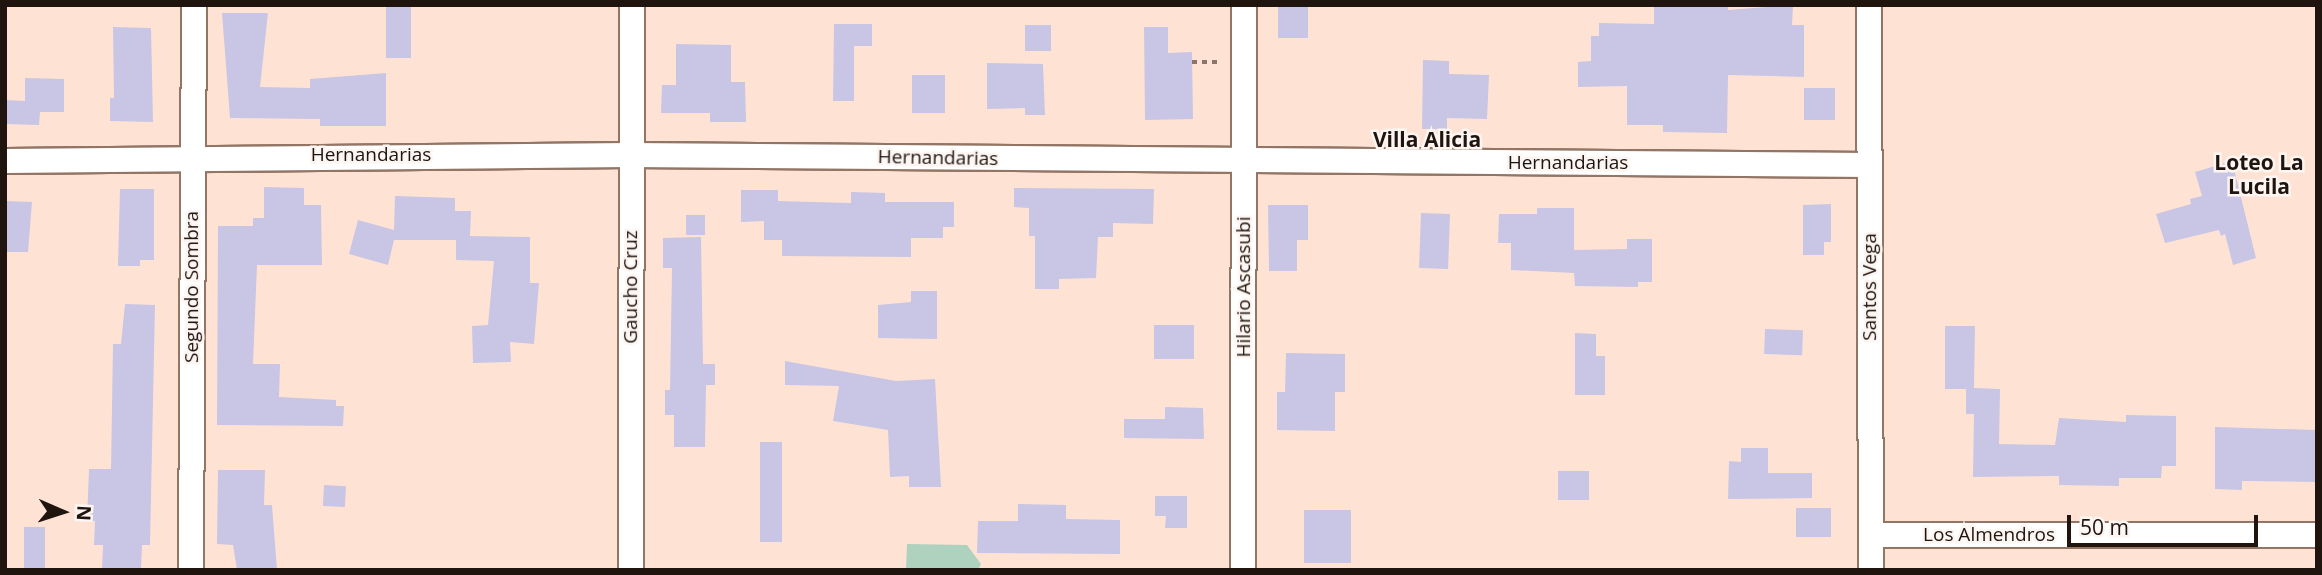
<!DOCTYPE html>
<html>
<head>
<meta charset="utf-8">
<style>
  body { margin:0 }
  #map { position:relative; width:2322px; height:575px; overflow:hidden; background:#fee3d5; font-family:"Open Sans",sans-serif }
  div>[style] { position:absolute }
  .green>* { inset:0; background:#aed2bd }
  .building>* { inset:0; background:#c9c5e4; transform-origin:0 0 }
  .path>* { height:4.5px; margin-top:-2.25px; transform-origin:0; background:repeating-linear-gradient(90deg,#88756b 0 5px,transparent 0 10px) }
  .roads { filter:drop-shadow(2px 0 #927565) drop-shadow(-2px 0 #927565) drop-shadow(0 2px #927565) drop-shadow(0 -2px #927565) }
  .minor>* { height:24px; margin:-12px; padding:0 12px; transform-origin:12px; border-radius:12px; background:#fff }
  span { translate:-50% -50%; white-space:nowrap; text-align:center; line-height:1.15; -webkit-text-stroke:5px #fcf5f1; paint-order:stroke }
  .street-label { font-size:19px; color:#1f140e }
  .neighbourhood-label { font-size:21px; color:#1f140e; font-weight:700 }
  .frame { position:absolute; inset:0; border:7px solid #1f140e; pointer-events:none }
  .north { position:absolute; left:28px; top:477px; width:70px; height:70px; -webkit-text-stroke:5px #fcf5f1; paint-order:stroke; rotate:93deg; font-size:19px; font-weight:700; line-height:28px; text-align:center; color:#1f140e }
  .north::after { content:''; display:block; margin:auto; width:24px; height:32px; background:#1f140e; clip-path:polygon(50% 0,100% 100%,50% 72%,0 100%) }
  .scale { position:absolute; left:2067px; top:515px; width:191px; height:32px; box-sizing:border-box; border:4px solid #1f140e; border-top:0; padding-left:9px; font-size:21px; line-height:24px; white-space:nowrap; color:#1f140e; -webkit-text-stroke:5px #fcf5f1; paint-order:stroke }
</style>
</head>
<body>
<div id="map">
  <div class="green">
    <div style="clip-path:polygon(907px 544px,967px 545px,981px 564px,978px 570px,906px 570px)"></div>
  </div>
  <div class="building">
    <div style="left:386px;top:5px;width:25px;height:53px"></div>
    <div style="left:1278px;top:5px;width:30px;height:33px"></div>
    <div style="clip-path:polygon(1654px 5px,1728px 5px,1728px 10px,1793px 5px,1792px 25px,1804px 25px,1804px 77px,1728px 75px,1727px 133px,1663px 132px,1663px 125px,1627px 125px,1627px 86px,1578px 87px,1578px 62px,1591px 61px,1591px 36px,1599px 36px,1599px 23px,1654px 24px)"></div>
    <div style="clip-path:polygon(222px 13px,268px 13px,260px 87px,310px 88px,310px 79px,386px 73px,386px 126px,320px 126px,320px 119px,230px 118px)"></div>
    <div style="clip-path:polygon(834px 24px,872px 24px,872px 46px,854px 46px,854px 101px,833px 101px)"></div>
    <div style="left:1025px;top:25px;width:26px;height:26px"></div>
    <div style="clip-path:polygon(113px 27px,151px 28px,153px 122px,110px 121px,110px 98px,114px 98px)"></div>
    <div style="clip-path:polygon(1144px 27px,1168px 27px,1168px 53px,1192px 52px,1193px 119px,1145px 120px)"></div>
    <div style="clip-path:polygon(676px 44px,731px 45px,731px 82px,745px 82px,746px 122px,710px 122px,710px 113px,661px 113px,662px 85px,676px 85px)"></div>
    <div style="clip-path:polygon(1423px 60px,1449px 61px,1449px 74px,1489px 75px,1487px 119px,1447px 118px,1447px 129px,1422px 129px)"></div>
    <div style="clip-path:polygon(987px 63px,1043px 64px,1045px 115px,1025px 115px,1025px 108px,987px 109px)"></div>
    <div style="left:912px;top:75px;width:33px;height:38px"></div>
    <div style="clip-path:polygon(25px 78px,64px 79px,64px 112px,40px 112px,39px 125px,5px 124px,5px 100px,25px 101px)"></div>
    <div style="left:1804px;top:88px;width:31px;height:32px"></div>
    <div style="clip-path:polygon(2232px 161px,2256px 258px,2233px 265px,2225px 234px,2221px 236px,2219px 230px,2165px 243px,2156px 214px,2191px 204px,2190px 199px,2202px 196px,2195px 172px)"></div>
    <div style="clip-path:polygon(264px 187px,304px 188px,304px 205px,321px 205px,322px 265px,257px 265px,253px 364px,280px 364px,279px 397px,336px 400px,336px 406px,344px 406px,343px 426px,217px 425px,218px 226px,253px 226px,253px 218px,264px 218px)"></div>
    <div style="clip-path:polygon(1014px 188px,1154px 189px,1153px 224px,1113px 223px,1113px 237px,1098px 237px,1096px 278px,1059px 279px,1059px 289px,1035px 289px,1035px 236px,1029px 236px,1029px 208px,1014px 207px)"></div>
    <div style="clip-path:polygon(120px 189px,154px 189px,154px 260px,140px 260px,140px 266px,118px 266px)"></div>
    <div style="clip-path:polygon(741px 190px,778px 190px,778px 201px,851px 203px,851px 192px,885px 193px,885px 202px,954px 202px,954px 227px,943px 227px,943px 238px,911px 238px,911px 257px,782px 256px,782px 240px,764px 240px,764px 221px,741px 222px)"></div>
    <div style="clip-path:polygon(395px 196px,455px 198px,455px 211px,471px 211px,470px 236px,530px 237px,530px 283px,539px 283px,534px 344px,510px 342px,511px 362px,473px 363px,472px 326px,488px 325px,494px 261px,456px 260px,456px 240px,394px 240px,388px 265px,349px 254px,358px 220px,394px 230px)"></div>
    <div style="clip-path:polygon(5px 201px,32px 202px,28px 252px,5px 252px)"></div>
    <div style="clip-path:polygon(1831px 204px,1831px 242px,1824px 242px,1824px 255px,1803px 255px,1803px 205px)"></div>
    <div style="clip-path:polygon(1268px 205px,1308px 205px,1308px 240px,1297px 240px,1297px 271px,1269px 271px)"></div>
    <div style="clip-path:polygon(1537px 208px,1574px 208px,1574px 250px,1627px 249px,1627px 239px,1652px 239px,1652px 282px,1638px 282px,1638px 287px,1575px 286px,1574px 273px,1511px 270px,1511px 243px,1498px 243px,1499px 214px,1537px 214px)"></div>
    <div style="left:1421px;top:213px;width:29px;height:55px;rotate:2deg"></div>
    <div style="left:705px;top:215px;width:20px;height:19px;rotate:90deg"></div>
    <div style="clip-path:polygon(701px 237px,703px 364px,715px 364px,715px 385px,706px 385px,705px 447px,674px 447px,674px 415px,665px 415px,665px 390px,670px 390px,672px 268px,663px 268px,663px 238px)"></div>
    <div style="clip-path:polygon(911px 291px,937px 291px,937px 339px,878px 338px,878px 305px,911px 302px)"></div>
    <div style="clip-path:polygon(125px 304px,155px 305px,150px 545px,142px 545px,141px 570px,102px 570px,103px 545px,94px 545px,95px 521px,87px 521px,89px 469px,111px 469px,113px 344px,121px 344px)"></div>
    <div style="left:1154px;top:325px;width:40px;height:34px"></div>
    <div style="clip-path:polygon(1945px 326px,1975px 326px,1974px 388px,2000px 389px,1999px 444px,2055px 445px,2059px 418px,2126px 422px,2126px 415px,2176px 416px,2176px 466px,2162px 466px,2161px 478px,2119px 478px,2119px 486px,2059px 485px,2059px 476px,1973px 477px,1974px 414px,1966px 414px,1966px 389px,1945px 389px)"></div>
    <div style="left:1765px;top:329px;width:38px;height:25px;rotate:2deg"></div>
    <div style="clip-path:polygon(1575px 333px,1596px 334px,1596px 356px,1605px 356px,1605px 395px,1575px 395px)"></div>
    <div style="clip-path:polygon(1286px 353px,1345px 354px,1345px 392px,1335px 392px,1335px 431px,1277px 430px,1277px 392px,1285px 392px)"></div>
    <div style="clip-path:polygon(785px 361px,896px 381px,935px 379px,941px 487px,909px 487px,909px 476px,890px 477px,888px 430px,833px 421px,839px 386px,785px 385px)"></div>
    <div style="clip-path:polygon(1165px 407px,1203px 408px,1204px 439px,1124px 438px,1124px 419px,1165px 419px)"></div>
    <div style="clip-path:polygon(2215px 427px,2317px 430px,2317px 482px,2242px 481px,2242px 490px,2215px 489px)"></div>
    <div style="left:760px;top:442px;width:22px;height:100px"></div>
    <div style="clip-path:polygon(1741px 448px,1768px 448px,1768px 473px,1812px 473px,1812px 498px,1728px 499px,1729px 461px,1741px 462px)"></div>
    <div style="clip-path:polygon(218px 470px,265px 470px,264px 505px,272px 505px,277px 570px,237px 570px,233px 545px,217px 544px)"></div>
    <div style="left:1558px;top:471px;width:31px;height:29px"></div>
    <div style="left:324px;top:485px;width:22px;height:21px;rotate:3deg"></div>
    <div style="clip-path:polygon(1155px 496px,1187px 496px,1187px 528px,1165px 528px,1166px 516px,1155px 516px)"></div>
    <div style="clip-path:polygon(1018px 504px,1066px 505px,1066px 519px,1120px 520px,1120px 554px,977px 553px,978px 521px,1018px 521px)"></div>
    <div style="left:1796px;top:508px;width:35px;height:29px"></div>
    <div style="left:1304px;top:510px;width:47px;height:53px"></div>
    <div style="left:24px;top:527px;width:21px;height:43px"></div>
  </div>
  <div class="path">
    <div style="left:1192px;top:62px;width:30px"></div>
  </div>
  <div class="roads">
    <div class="minor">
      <div style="left:1869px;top:5px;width:565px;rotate:89.8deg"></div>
      <div style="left:5px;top:161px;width:625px;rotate:-0.55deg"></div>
      <div style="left:630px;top:155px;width:1240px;rotate:0.46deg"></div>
      <div style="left:1871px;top:535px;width:446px"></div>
      <div style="left:191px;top:570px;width:565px;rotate:-89.7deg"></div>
      <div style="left:631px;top:570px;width:565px;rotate:-89.9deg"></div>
      <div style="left:1243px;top:570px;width:565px;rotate:-89.9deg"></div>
    </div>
  </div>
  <div class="street-label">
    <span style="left:371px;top:155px">Hernandarias</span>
    <span style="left:938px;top:158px;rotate:1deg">Hernandarias</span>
    <span style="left:1568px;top:163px">Hernandarias</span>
    <span style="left:192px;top:287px;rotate:-90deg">Segundo Sombra</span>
    <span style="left:631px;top:287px;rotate:-90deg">Gaucho Cruz</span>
    <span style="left:1244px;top:287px;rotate:-90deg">Hilario Ascasubi</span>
    <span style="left:1870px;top:287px;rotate:-90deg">Santos Vega</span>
    <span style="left:1989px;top:535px">Los Almendros</span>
  </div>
  <div class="neighbourhood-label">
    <span style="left:1427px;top:139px">Villa Alicia</span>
    <span style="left:2259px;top:174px">Loteo La<br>Lucila</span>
  </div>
  <div class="frame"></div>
  <div class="north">N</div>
  <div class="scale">50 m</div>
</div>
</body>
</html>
